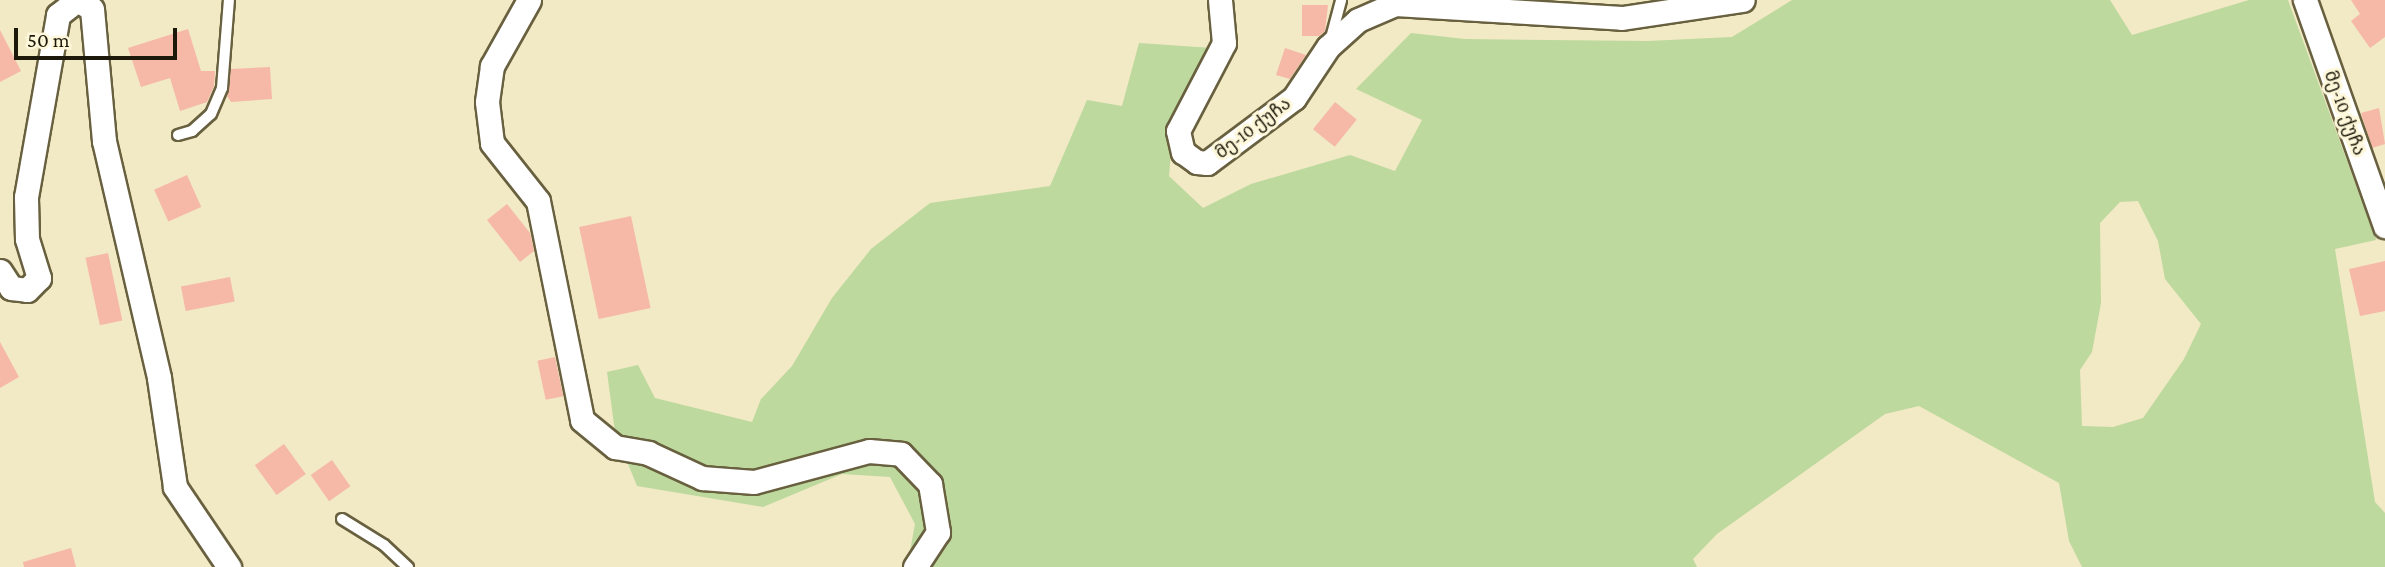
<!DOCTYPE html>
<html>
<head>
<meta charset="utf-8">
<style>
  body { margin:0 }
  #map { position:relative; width:2385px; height:567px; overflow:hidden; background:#f2e9c5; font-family:"Crimson Pro","Noto Sans Georgian",serif }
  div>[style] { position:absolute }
  .green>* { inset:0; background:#bdd99e }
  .building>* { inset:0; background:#f6b9a7; transform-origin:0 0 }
  .roads { filter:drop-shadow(2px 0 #68603f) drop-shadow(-2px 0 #68603f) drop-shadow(0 2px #68603f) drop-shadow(0 -2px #68603f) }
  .service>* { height:10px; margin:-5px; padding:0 5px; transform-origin:5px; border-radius:5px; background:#fff }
  .minor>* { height:23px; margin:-11.5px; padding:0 11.5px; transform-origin:11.5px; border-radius:11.5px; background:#fff }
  span { translate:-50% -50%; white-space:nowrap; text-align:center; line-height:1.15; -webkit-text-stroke:6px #fef7d9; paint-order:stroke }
  .street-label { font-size:18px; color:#1c190b }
  .scale { position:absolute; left:14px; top:28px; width:163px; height:32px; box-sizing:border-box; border:4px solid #1c190b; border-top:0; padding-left:9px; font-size:21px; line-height:24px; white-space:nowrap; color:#1c190b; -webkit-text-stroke:5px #fef7d9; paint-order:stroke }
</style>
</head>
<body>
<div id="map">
  <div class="green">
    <div style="clip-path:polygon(evenodd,1792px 0,2110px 0,2132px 35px,2249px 0,2288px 0,2376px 240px,2335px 249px,2375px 502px,2385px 513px,2385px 567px,2082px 567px,2069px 541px,2059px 483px,1919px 406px,1885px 414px,1717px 534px,1693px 559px,1697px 567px,907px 567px,915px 524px,890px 477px,842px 474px,763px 507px,637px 486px,615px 432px,607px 372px,638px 365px,655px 398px,752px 422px,761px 399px,792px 366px,832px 298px,871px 249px,930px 203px,1050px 186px,1087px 100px,1122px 106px,1139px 43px,1212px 48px,1172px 141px,1169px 176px,1203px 208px,1251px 184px,1350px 155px,1395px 171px,1422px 120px,1356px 89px,1411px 33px,1465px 39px,1648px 41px,1732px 37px,1792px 0,2138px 201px,2158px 241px,2165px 279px,2201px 324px,2184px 359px,2143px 418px,2113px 427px,2082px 426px,2080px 370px,2092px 352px,2101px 303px,2100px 223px,2120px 202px,2138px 201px)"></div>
  </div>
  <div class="building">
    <div style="clip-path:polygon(2351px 0,2385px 0,2385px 37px,2370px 48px,2351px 21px,2360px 14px)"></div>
    <div style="clip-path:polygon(1302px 5px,1328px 5px,1325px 31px,1319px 36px,1302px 36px)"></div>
    <div style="clip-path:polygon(188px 29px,201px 71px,215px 71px,214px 86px,207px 102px,180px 111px,170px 78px,141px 87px,128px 48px)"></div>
    <div style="clip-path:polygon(0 30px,21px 71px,0 82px)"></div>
    <div style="clip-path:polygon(1285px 48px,1306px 55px,1290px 79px,1276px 75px)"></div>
    <div style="clip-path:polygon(270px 67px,272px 99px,231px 102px,227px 96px,231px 69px)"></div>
    <div style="left:1335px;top:102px;width:28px;height:35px;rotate:39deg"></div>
    <div style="clip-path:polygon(2379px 108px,2385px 144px,2372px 148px,2361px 113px)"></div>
    <div style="left:187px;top:175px;width:35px;height:36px;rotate:66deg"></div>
    <div style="clip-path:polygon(507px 204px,530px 233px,534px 251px,520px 262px,487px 220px)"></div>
    <div style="left:631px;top:216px;width:94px;height:53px;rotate:78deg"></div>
    <div style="left:108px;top:253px;width:69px;height:23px;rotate:78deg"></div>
    <div style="clip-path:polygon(2385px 261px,2385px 311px,2360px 316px,2349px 269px)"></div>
    <div style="left:230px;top:277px;width:25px;height:50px;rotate:79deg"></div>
    <div style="clip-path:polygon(0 342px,19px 377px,0 388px)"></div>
    <div style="left:555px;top:357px;width:40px;height:18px;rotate:78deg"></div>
    <div style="left:284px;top:444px;width:37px;height:36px;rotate:54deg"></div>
    <div style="left:332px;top:460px;width:32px;height:26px;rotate:55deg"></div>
    <div style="clip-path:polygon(71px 548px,76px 567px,24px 567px,23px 562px)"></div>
  </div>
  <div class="roads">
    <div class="service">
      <div style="left:1331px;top:38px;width:39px;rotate:-75deg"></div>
      <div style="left:178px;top:135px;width:15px;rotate:-16deg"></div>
      <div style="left:192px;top:131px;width:25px;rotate:-42deg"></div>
      <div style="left:211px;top:114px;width:28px;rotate:-67deg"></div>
      <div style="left:222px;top:88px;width:88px;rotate:-85.5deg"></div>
      <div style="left:342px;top:519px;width:49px;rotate:31.8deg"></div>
      <div style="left:384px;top:545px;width:33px;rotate:43deg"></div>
    </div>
    <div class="minor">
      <div style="left:77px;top:0;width:17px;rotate:31deg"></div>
      <div style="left:92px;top:9px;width:133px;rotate:84.8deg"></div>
      <div style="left:104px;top:141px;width:243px;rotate:76.9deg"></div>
      <div style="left:159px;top:378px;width:110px;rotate:81.6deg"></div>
      <div style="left:175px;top:487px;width:97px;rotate:56deg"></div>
      <div style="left:529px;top:0;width:76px;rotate:119.3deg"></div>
      <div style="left:492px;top:66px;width:36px;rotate:98deg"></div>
      <div style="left:487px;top:102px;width:41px;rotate:83deg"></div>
      <div style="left:492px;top:143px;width:74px;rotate:51.6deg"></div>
      <div style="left:538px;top:201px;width:223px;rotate:78.6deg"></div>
      <div style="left:582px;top:420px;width:43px;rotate:39.3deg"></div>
      <div style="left:615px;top:447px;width:34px;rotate:10deg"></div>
      <div style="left:648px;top:453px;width:60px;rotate:24.8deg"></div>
      <div style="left:702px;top:478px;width:52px;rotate:4.4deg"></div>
      <div style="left:754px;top:482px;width:119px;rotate:-15.1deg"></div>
      <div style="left:869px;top:451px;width:32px;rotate:5deg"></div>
      <div style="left:901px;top:454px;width:42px;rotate:46deg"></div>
      <div style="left:930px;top:484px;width:49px;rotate:80.5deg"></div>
      <div style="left:938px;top:532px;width:42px;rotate:123.3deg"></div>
      <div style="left:1220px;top:0;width:43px;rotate:84.7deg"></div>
      <div style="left:1224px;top:43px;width:99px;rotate:117.6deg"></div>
      <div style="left:1178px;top:131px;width:22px;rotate:77deg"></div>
      <div style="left:1183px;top:152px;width:17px;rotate:36deg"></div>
      <div style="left:1197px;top:162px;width:10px;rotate:6deg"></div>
      <div style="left:1207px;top:163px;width:109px;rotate:-36.8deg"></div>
      <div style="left:1294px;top:98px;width:61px;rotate:-56.3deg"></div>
      <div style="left:1328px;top:47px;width:40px;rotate:-42deg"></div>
      <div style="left:1358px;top:20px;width:40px;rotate:-23.4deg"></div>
      <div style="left:1395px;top:4px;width:227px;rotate:3.5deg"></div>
      <div style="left:1622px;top:18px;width:122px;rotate:-8.5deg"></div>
      <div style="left:2305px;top:0;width:240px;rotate:70.5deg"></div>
      <div style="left:0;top:271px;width:20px;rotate:57deg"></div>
      <div style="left:11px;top:288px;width:16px;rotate:7deg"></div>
      <div style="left:27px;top:290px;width:17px;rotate:-45deg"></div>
      <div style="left:39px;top:278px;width:41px;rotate:-107.1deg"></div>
      <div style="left:27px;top:239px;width:42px;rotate:-91.4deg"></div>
      <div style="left:26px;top:197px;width:185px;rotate:-80deg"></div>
      <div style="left:58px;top:15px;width:24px;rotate:-38deg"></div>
    </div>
  </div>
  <div class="street-label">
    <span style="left:2345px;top:113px;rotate:70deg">მე-10 ქუჩა</span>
    <span style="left:1253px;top:128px;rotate:-37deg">მე-10 ქუჩა</span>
  </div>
  <div class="scale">50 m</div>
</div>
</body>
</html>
